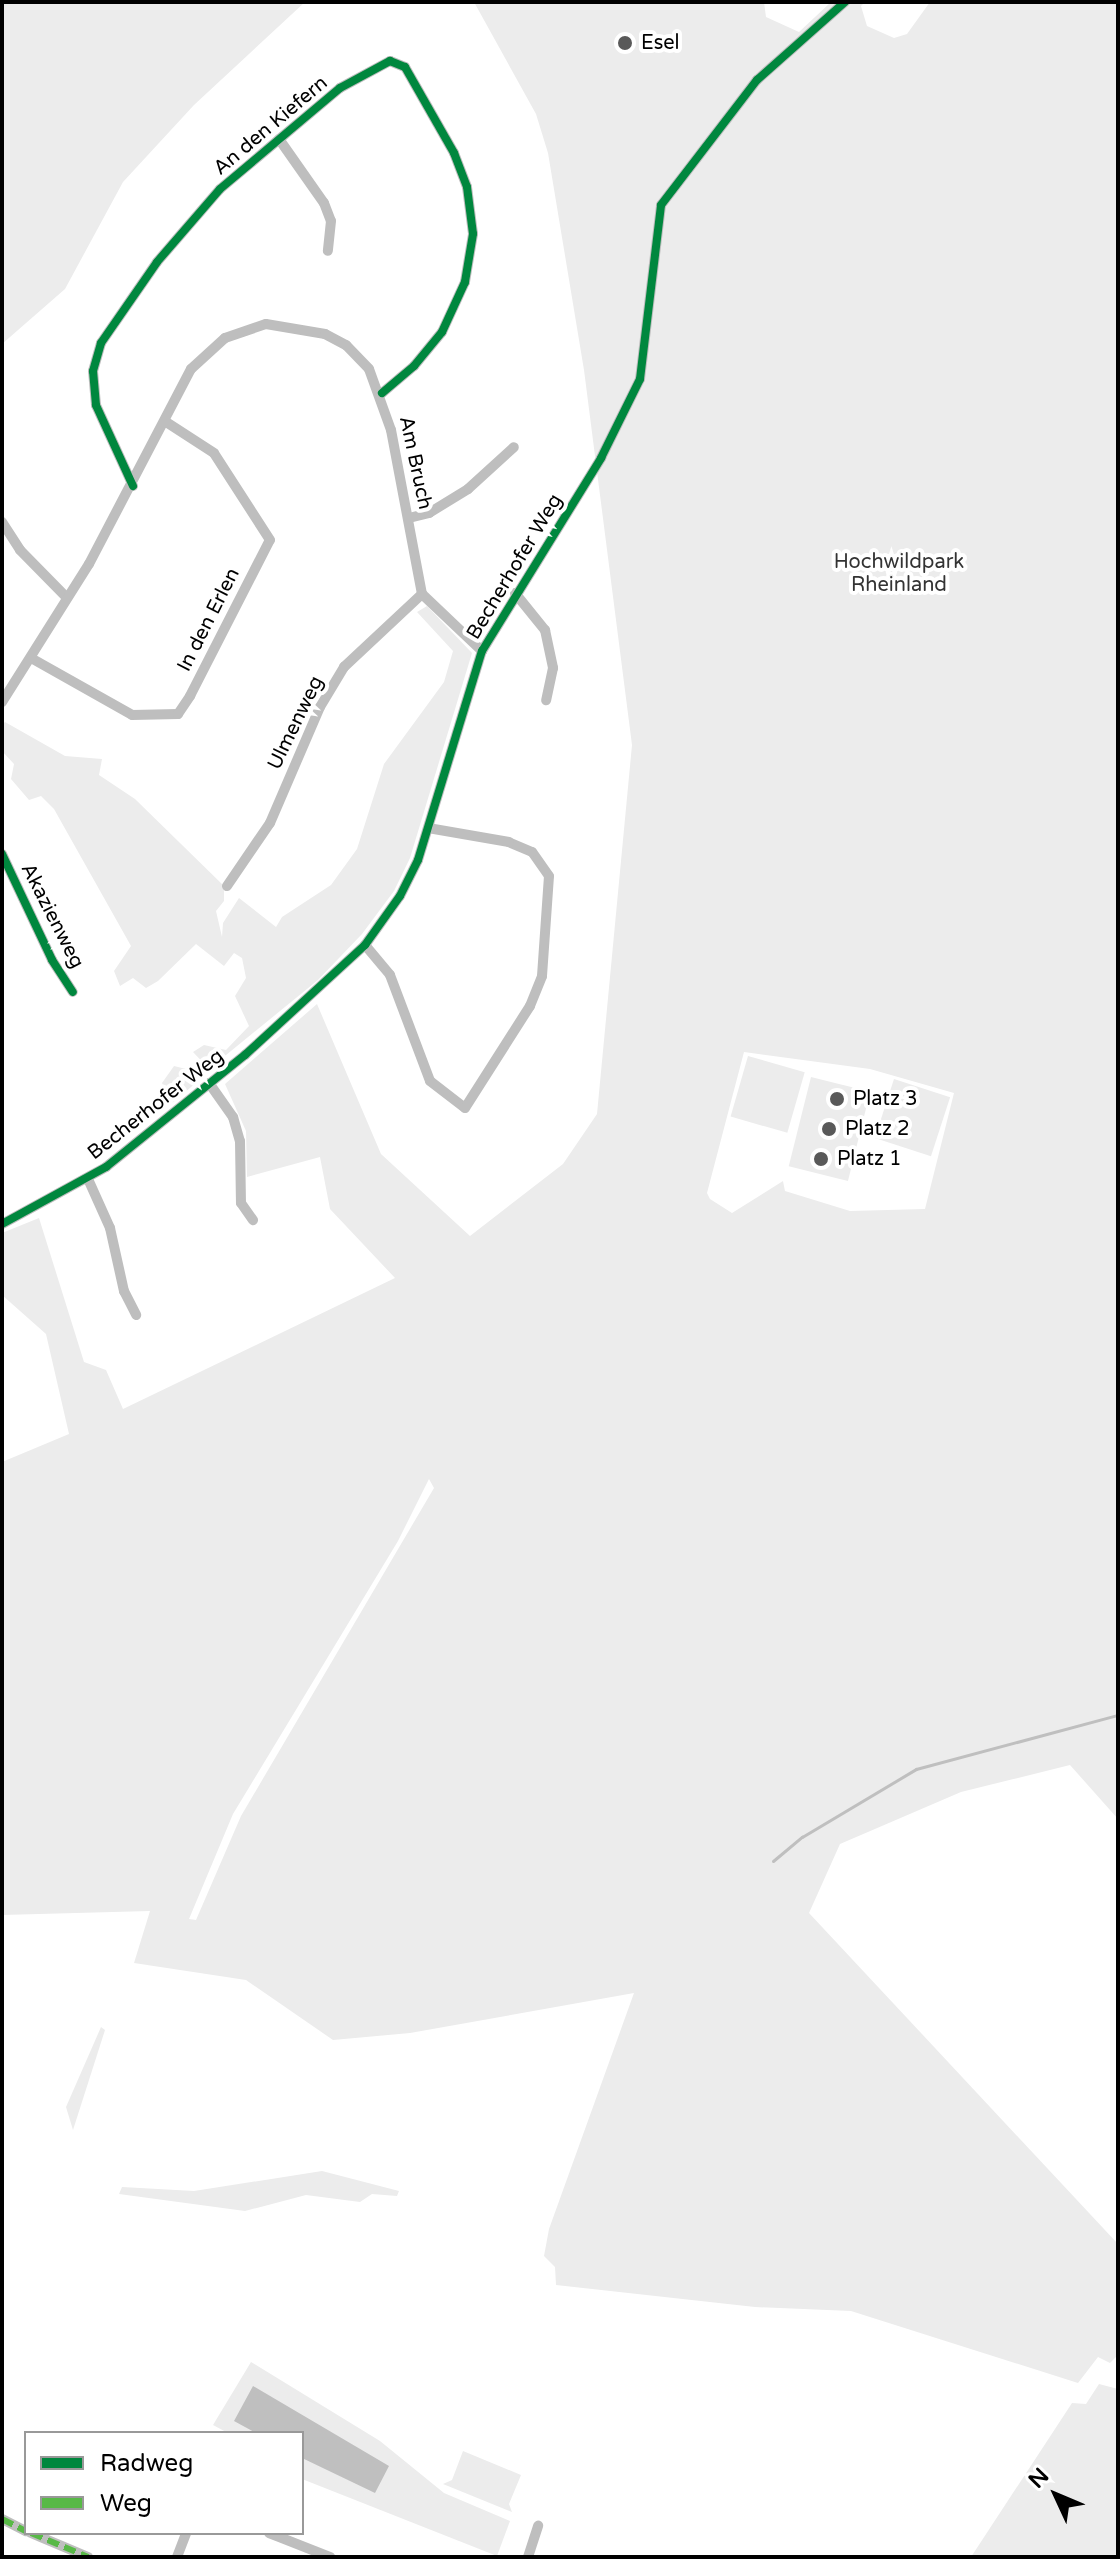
<!DOCTYPE html>
<html>
<head>
<meta charset="utf-8">
<style>
  body { margin:0 }
  #map { position:relative; width:1120px; height:2559px; overflow:hidden; background:#fff; font-family:"Varela Round",sans-serif }
  div>[style] { position:absolute }
  .green>* { inset:0; background:#ececec; transform-origin:0 0 }
  .water>* { inset:0; background:#bfbfbf }
  .stream>* { height:3px; margin:-1.5px; padding:0 1.5px; transform-origin:1.5px; border-radius:1.5px; background:#bfbfbf }
  .street>* { height:10px; margin:-5px; padding:0 5px; transform-origin:5px; border-radius:5px; background:#bebebe }
  .quiet>* { height:6px; margin-top:-3px; transform-origin:0; background:repeating-linear-gradient(90deg,#58b947 0 12px,transparent 0 18px) }
  .cycleway>* { height:8px; margin:-4px; padding:0 4px; transform-origin:4px; border-radius:4px; background:#00873e }
  .dots>* { width:22px; height:22px; translate:-50% -50%; box-sizing:border-box; border:4px solid #fff; border-radius:50% }
  span { translate:-50% -50%; white-space:nowrap; text-align:center; line-height:1.15; -webkit-text-stroke:8px #fff; paint-order:stroke }
  .poi-label { font-size:20px; color:#000 }
  .left { translate:0 -50%; text-align:left }
  .street-label { font-size:20px; color:#000 }
  .park-label { font-size:20px; color:#333 }
  .frame { position:absolute; inset:0; border:4px solid #000; pointer-events:none }
  .legend { position:absolute; left:24px; top:2431px; width:280px; height:104px; box-sizing:border-box; background:#fff; border:2px solid #999; margin:0; padding:10px 14px; list-style:none; font-size:24px; color:#000 }
  .legend li { display:flex; align-items:center; gap:16px; height:40px }
  .legend b { width:40px; border:2px solid #999 }
  .north { position:absolute; left:1016px; top:2455px; width:80px; height:80px; -webkit-text-stroke:6px #fff; paint-order:stroke; rotate:314deg; font-size:22px; font-weight:700; line-height:32px; text-align:center; color:#000 }
  .north::after { content:''; display:block; margin:auto; width:28px; height:36px; background:#000; clip-path:polygon(50% 0,100% 100%,50% 72%,0 100%) }
</style>
</head>
<body>
<div id="map">
  <div class="green">
    <div style="clip-path:polygon(2px 2px,305px 2px,194px 105px,123px 182px,65px 289px,2px 344px)"></div>
    <div style="clip-path:polygon(evenodd,474px 2px,764px 2px,766px 17px,799px 32px,831px 2px,865px 2px,861px 6px,867px 26px,894px 38px,907px 34px,930px 2px,1118px 2px,1118px 1819px,1070px 1765px,961px 1792px,840px 1844px,809px 1913px,1118px 2244px,1118px 2355px,1110px 2363px,1098px 2357px,1078px 2383px,851px 2311px,755px 2307px,556px 2285px,555px 2267px,544px 2256px,549px 2229px,634px 1993px,410px 2033px,333px 2040px,246px 1980px,134px 1963px,150px 1911px,2px 1915px,2px 1462px,69px 1434px,46px 1334px,2px 1295px,2px 1233px,39px 1218px,84px 1362px,106px 1370px,123px 1409px,395px 1278px,330px 1209px,320px 1157px,247px 1177px,246px 1131px,225px 1084px,317px 1004px,381px 1154px,470px 1236px,563px 1164px,597px 1114px,632px 745px,584px 370px,548px 153px,536px 114px,474px 2px,744px 1052px,870px 1069px,954px 1093px,925px 1209px,850px 1211px,785px 1191px,783px 1181px,732px 1213px,710px 1199px,707px 1193px,744px 1052px,474px 2px,429px 1479px,434px 1488px,241px 1816px,196px 1920px,189px 1919px,233px 1814px,398px 1541px,429px 1479px)"></div>
    <div style="clip-path:polygon(427px 606px,472px 653px,410px 858px,394px 891px,362px 934px,318px 980px,209px 1069px,193px 1052px,204px 1045px,226px 1050px,249px 1026px,235px 996px,246px 978px,242px 958px,234px 953px,224px 966px,196px 944px,158px 981px,146px 988px,133px 978px,120px 986px,114px 971px,131px 946px,54px 809px,41px 796px,29px 800px,11px 779px,14px 764px,2px 751px,2px 725px,5px 722px,65px 756px,102px 759px,99px 775px,135px 799px,224px 886px,224px 901px,216px 911px,222px 937px,223px 923px,239px 898px,276px 927px,282px 917px,331px 885px,357px 849px,384px 764px,444px 682px,453px 651px,417px 612px)"></div>
    <div style="left:748px;top:1056px;width:59px;height:63px;rotate:16deg"></div>
    <div style="clip-path:polygon(174px 1066px,186px 1069px,197px 1082px,171px 1104px,162px 1083px)"></div>
    <div style="left:811px;top:1077px;width:61px;height:92px;rotate:14deg"></div>
    <div style="left:894px;top:1079px;width:59px;height:62px;rotate:18deg"></div>
    <div style="clip-path:polygon(101px 2027px,105px 2030px,73px 2130px,66px 2107px)"></div>
    <div style="clip-path:polygon(322px 2171px,399px 2191px,397px 2196px,372px 2194px,360px 2202px,306px 2195px,245px 2211px,119px 2194px,122px 2187px,194px 2191px)"></div>
    <div style="clip-path:polygon(251px 2362px,380px 2441px,444px 2493px,510px 2521px,497px 2556px,302px 2479px,302px 2433px,228px 2433px,213px 2425px)"></div>
    <div style="clip-path:polygon(1099px 2384px,1118px 2389px,1118px 2557px,971px 2557px,1072px 2403px,1086px 2404px)"></div>
    <div style="clip-path:polygon(463px 2451px,521px 2475px,509px 2504px,512px 2512px,443px 2484px,452px 2480px)"></div>
  </div>
  <div class="water">
    <div style="clip-path:polygon(253px 2386px,389px 2466px,375px 2493px,302px 2458px,302px 2433px,256px 2433px,234px 2421px)"></div>
  </div>
  <div class="stream">
    <div style="left:773px;top:1861px;width:38px;rotate:-40deg"></div>
    <div style="left:802px;top:1837px;width:133px;rotate:-30.8deg"></div>
    <div style="left:916px;top:1769px;width:209px;rotate:-15deg"></div>
  </div>
  <div class="street">
    <div style="left:279px;top:139px;width:78px;rotate:54.9deg"></div>
    <div style="left:324px;top:203px;width:19px;rotate:69deg"></div>
    <div style="left:331px;top:221px;width:30px;rotate:96deg"></div>
    <div style="left:133px;top:486px;width:89px;rotate:-114.6deg"></div>
    <div style="left:96px;top:405px;width:34px;rotate:-95deg"></div>
    <div style="left:93px;top:371px;width:29px;rotate:-74deg"></div>
    <div style="left:101px;top:343px;width:98px;rotate:-55.3deg"></div>
    <div style="left:157px;top:262px;width:96px;rotate:-49.2deg"></div>
    <div style="left:220px;top:189px;width:157px;rotate:-40.1deg"></div>
    <div style="left:340px;top:88px;width:57px;rotate:-28.4deg"></div>
    <div style="left:390px;top:61px;width:16px;rotate:22deg"></div>
    <div style="left:405px;top:67px;width:99px;rotate:60.3deg"></div>
    <div style="left:454px;top:153px;width:36px;rotate:69deg"></div>
    <div style="left:467px;top:187px;width:47px;rotate:82.7deg"></div>
    <div style="left:473px;top:234px;width:49px;rotate:99.5deg"></div>
    <div style="left:465px;top:282px;width:55px;rotate:114.7deg"></div>
    <div style="left:442px;top:332px;width:44px;rotate:129.5deg"></div>
    <div style="left:414px;top:366px;width:42px;rotate:139.8deg"></div>
    <div style="left:409px;top:518px;width:21px;rotate:-14deg"></div>
    <div style="left:429px;top:513px;width:46px;rotate:-31.6deg"></div>
    <div style="left:468px;top:489px;width:62px;rotate:-42.4deg"></div>
    <div style="left:2px;top:522px;width:33px;rotate:57deg"></div>
    <div style="left:20px;top:550px;width:67px;rotate:45.6deg"></div>
    <div style="left:515px;top:593px;width:48px;rotate:51deg"></div>
    <div style="left:545px;top:630px;width:39px;rotate:78deg"></div>
    <div style="left:553px;top:668px;width:33px;rotate:102deg"></div>
    <div style="left:31px;top:658px;width:116px;rotate:29.4deg"></div>
    <div style="left:132px;top:715px;width:46px;rotate:-1.2deg"></div>
    <div style="left:178px;top:714px;width:22px;rotate:-56deg"></div>
    <div style="left:190px;top:696px;width:175px;rotate:-62.9deg"></div>
    <div style="left:270px;top:540px;width:103px;rotate:-122.8deg"></div>
    <div style="left:214px;top:453px;width:57px;rotate:-147.1deg"></div>
    <div style="left:2px;top:702px;width:163px;rotate:-57.8deg"></div>
    <div style="left:89px;top:564px;width:220px;rotate:-62.4deg"></div>
    <div style="left:191px;top:369px;width:46px;rotate:-42.4deg"></div>
    <div style="left:225px;top:338px;width:43px;rotate:-18.9deg"></div>
    <div style="left:266px;top:324px;width:60px;rotate:9.6deg"></div>
    <div style="left:325px;top:334px;width:24px;rotate:28deg"></div>
    <div style="left:346px;top:345px;width:33px;rotate:46deg"></div>
    <div style="left:369px;top:369px;width:65px;rotate:70.2deg"></div>
    <div style="left:391px;top:430px;width:167px;rotate:79.3deg"></div>
    <div style="left:422px;top:594px;width:83px;rotate:43.5deg"></div>
    <div style="left:2px;top:854px;width:117px;rotate:64.7deg"></div>
    <div style="left:52px;top:960px;width:38px;rotate:57deg"></div>
    <div style="left:227px;top:886px;width:76px;rotate:-55.7deg"></div>
    <div style="left:270px;top:823px;width:126px;rotate:-66.7deg"></div>
    <div style="left:320px;top:707px;width:47px;rotate:-59deg"></div>
    <div style="left:344px;top:667px;width:107px;rotate:-43.1deg"></div>
    <div style="left:365px;top:945px;width:39px;rotate:50deg"></div>
    <div style="left:390px;top:975px;width:113px;rotate:69.3deg"></div>
    <div style="left:430px;top:1081px;width:44px;rotate:37.6deg"></div>
    <div style="left:465px;top:1108px;width:121px;rotate:-57.5deg"></div>
    <div style="left:530px;top:1006px;width:32px;rotate:-68deg"></div>
    <div style="left:542px;top:976px;width:100px;rotate:-86deg"></div>
    <div style="left:549px;top:876px;width:29px;rotate:-125deg"></div>
    <div style="left:532px;top:852px;width:25px;rotate:-157deg"></div>
    <div style="left:509px;top:842px;width:82px;rotate:-170.2deg"></div>
    <div style="left:209px;top:1083px;width:42px;rotate:54.8deg"></div>
    <div style="left:233px;top:1117px;width:25px;rotate:74deg"></div>
    <div style="left:240px;top:1141px;width:62px;rotate:89.1deg"></div>
    <div style="left:241px;top:1203px;width:21px;rotate:55deg"></div>
    <div style="left:88px;top:1179px;width:54px;rotate:65.8deg"></div>
    <div style="left:110px;top:1228px;width:65px;rotate:77.5deg"></div>
    <div style="left:124px;top:1291px;width:27px;rotate:63deg"></div>
    <div style="left:2px;top:1224px;width:119px;rotate:-28.7deg"></div>
    <div style="left:106px;top:1167px;width:179px;rotate:-38.9deg"></div>
    <div style="left:245px;top:1055px;width:163px;rotate:-42.5deg"></div>
    <div style="left:365px;top:945px;width:60px;rotate:-54.5deg"></div>
    <div style="left:400px;top:896px;width:40px;rotate:-63.4deg"></div>
    <div style="left:418px;top:860px;width:219px;rotate:-73deg"></div>
    <div style="left:482px;top:651px;width:227px;rotate:-58.3deg"></div>
    <div style="left:601px;top:458px;width:88px;rotate:-63.7deg"></div>
    <div style="left:640px;top:379px;width:175px;rotate:-83.1deg"></div>
    <div style="left:661px;top:205px;width:158px;rotate:-52.5deg"></div>
    <div style="left:757px;top:80px;width:118px;rotate:-41.6deg"></div>
    <div style="left:2px;top:2519px;width:27px;rotate:27deg"></div>
    <div style="left:31px;top:2533px;width:62px;rotate:22.8deg"></div>
    <div style="left:269px;top:2533px;width:66px;rotate:21.5deg"></div>
    <div style="left:177px;top:2557px;width:26px;rotate:-69deg"></div>
    <div style="left:528px;top:2557px;width:33px;rotate:-72deg"></div>
  </div>
  <div class="quiet">
    <div style="left:2px;top:2519px;width:27px;rotate:27deg"></div>
    <div style="left:31px;top:2533px;width:62px;rotate:22.8deg"></div>
  </div>
  <div class="cycleway">
    <div style="left:133px;top:486px;width:89px;rotate:-114.6deg"></div>
    <div style="left:96px;top:405px;width:34px;rotate:-95deg"></div>
    <div style="left:93px;top:371px;width:29px;rotate:-74deg"></div>
    <div style="left:101px;top:343px;width:98px;rotate:-55.3deg"></div>
    <div style="left:157px;top:262px;width:96px;rotate:-49.2deg"></div>
    <div style="left:220px;top:189px;width:157px;rotate:-40.1deg"></div>
    <div style="left:340px;top:88px;width:57px;rotate:-28.4deg"></div>
    <div style="left:390px;top:61px;width:16px;rotate:22deg"></div>
    <div style="left:405px;top:67px;width:99px;rotate:60.3deg"></div>
    <div style="left:454px;top:153px;width:36px;rotate:69deg"></div>
    <div style="left:467px;top:187px;width:47px;rotate:82.7deg"></div>
    <div style="left:473px;top:234px;width:49px;rotate:99.5deg"></div>
    <div style="left:465px;top:282px;width:55px;rotate:114.7deg"></div>
    <div style="left:442px;top:332px;width:44px;rotate:129.5deg"></div>
    <div style="left:414px;top:366px;width:42px;rotate:139.8deg"></div>
    <div style="left:2px;top:854px;width:117px;rotate:64.7deg"></div>
    <div style="left:52px;top:960px;width:38px;rotate:57deg"></div>
    <div style="left:2px;top:1224px;width:119px;rotate:-28.7deg"></div>
    <div style="left:106px;top:1167px;width:179px;rotate:-38.9deg"></div>
    <div style="left:245px;top:1055px;width:163px;rotate:-42.5deg"></div>
    <div style="left:365px;top:945px;width:60px;rotate:-54.5deg"></div>
    <div style="left:400px;top:896px;width:40px;rotate:-63.4deg"></div>
    <div style="left:418px;top:860px;width:219px;rotate:-73deg"></div>
    <div style="left:482px;top:651px;width:227px;rotate:-58.3deg"></div>
    <div style="left:601px;top:458px;width:88px;rotate:-63.7deg"></div>
    <div style="left:640px;top:379px;width:175px;rotate:-83.1deg"></div>
    <div style="left:661px;top:205px;width:158px;rotate:-52.5deg"></div>
    <div style="left:757px;top:80px;width:118px;rotate:-41.6deg"></div>
  </div>
  <div class="dots">
    <div style="left:625px;top:43px;background:#595959"></div>
    <div style="left:837px;top:1099px;background:#595959"></div>
    <div style="left:829px;top:1129px;background:#595959"></div>
    <div style="left:821px;top:1159px;background:#595959"></div>
  </div>
  <div class="poi-label">
    <span class="left" style="left:641px;top:43px">Esel</span>
    <span class="left" style="left:853px;top:1099px">Platz 3</span>
    <span class="left" style="left:845px;top:1129px">Platz 2</span>
    <span class="left" style="left:837px;top:1159px">Platz 1</span>
  </div>
  <div class="street-label">
    <span style="left:271px;top:126px;rotate:-40deg">An den Kiefern</span>
    <span style="left:415px;top:463px;rotate:78deg">Am Bruch</span>
    <span style="left:515px;top:567px;rotate:-59deg">Becherhofer Weg</span>
    <span style="left:209px;top:620px;rotate:-63deg">In den Erlen</span>
    <span style="left:296px;top:723px;rotate:-64deg">Ulmenweg</span>
    <span style="left:52px;top:916px;rotate:63deg">Akazienweg</span>
    <span style="left:156px;top:1105px;rotate:-38deg">Becherhofer Weg</span>
  </div>
  <div class="park-label">
    <span style="left:899px;top:574px">Hochwildpark<br>Rheinland</span>
  </div>
  <div class="frame"></div>
  <ul class="legend">
  <li><b style="height:10px;background:#00873e"></b>Radweg</li>
  <li><b style="height:10px;background:#58b947"></b>Weg</li>
  </ul>
  <div class="north">N</div>
</div>
</body>
</html>
